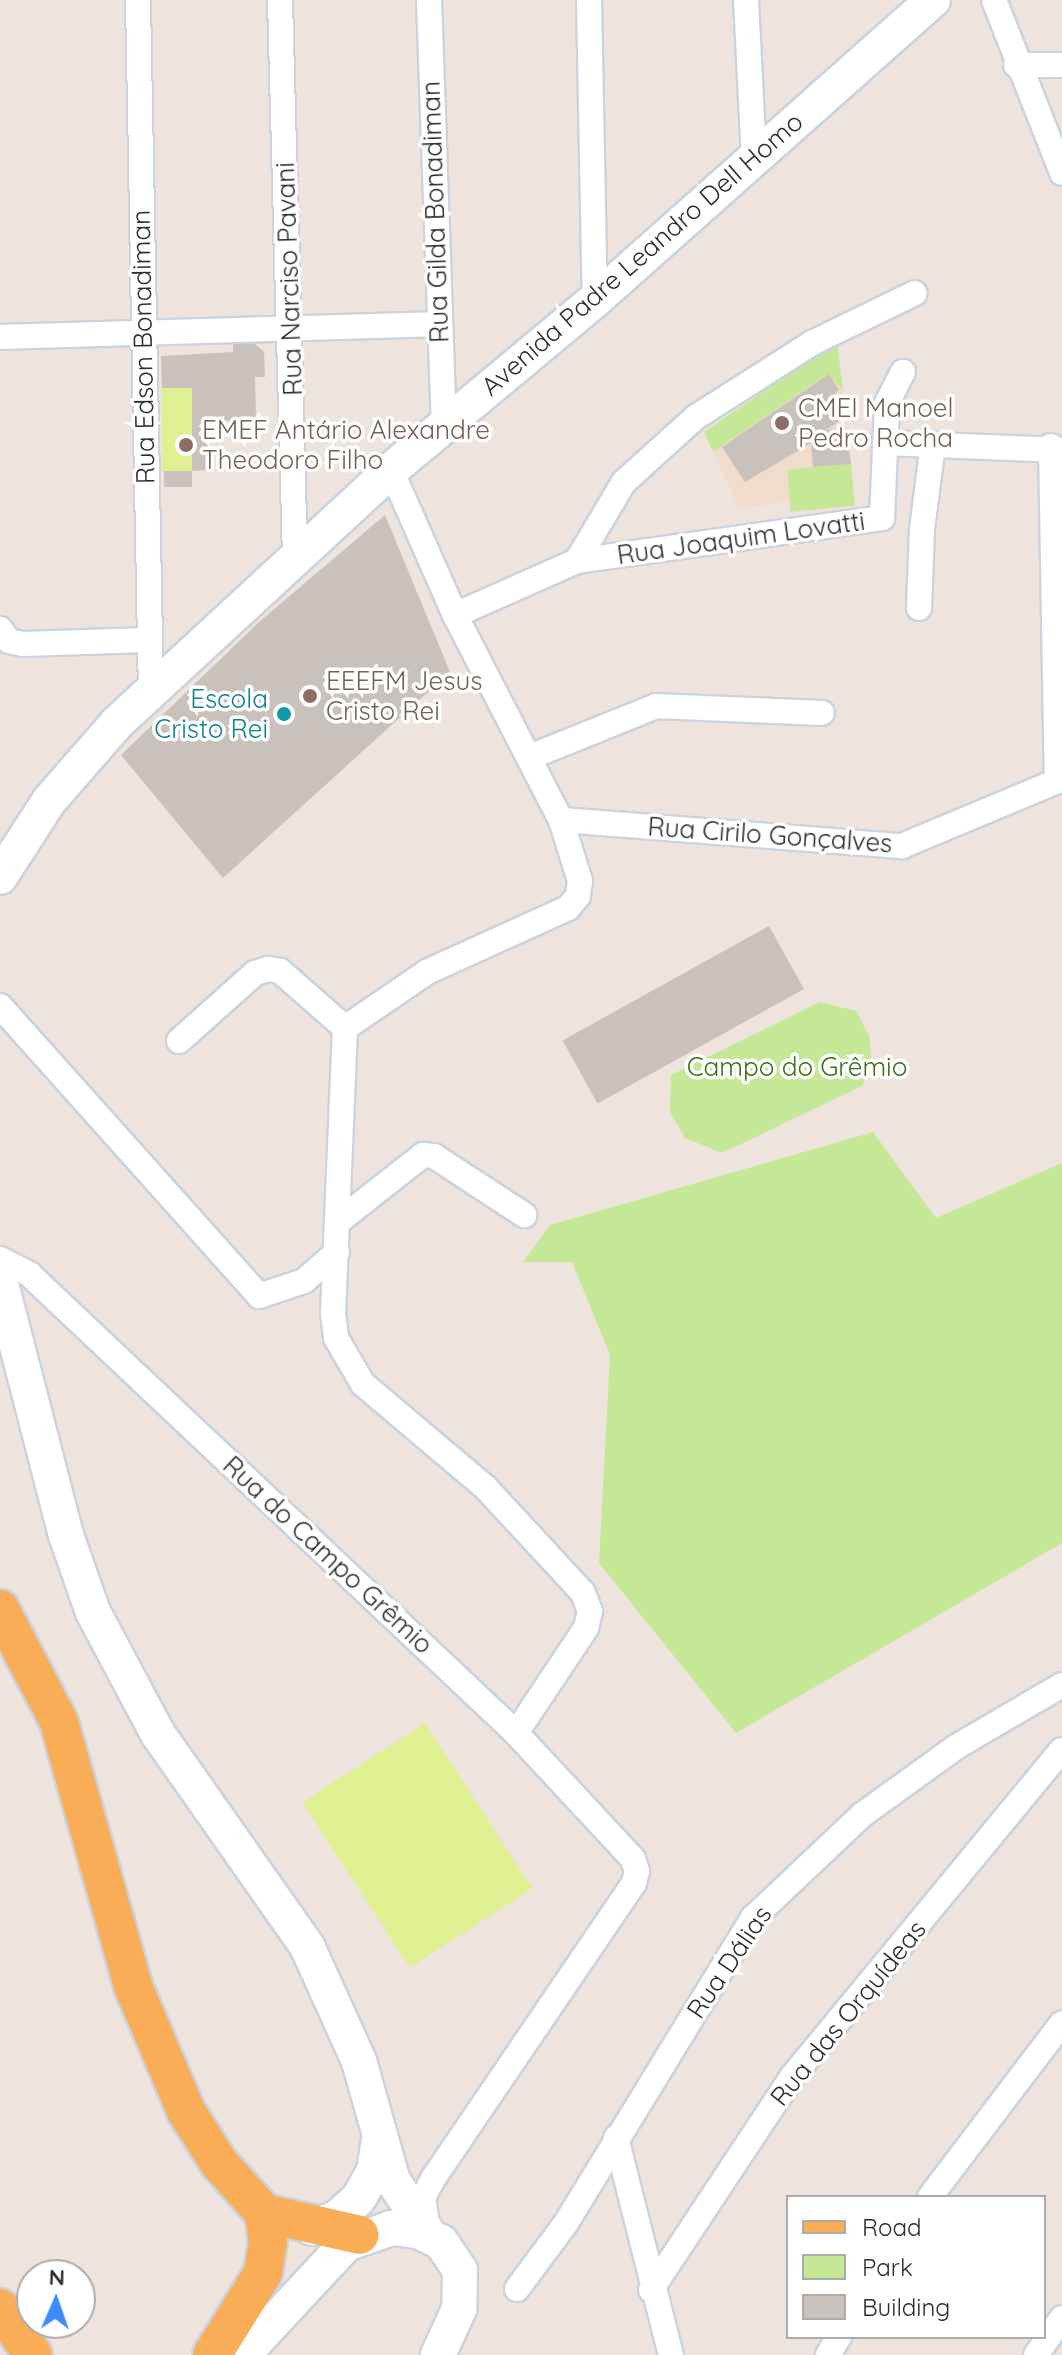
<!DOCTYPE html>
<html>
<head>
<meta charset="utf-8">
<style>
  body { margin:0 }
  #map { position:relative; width:1062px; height:2355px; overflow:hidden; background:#eee3dd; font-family:Quicksand,sans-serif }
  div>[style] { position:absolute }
  .education>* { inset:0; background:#f1dccc }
  .green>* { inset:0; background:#c5e897; transform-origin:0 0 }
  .pitch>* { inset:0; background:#def092; transform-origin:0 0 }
  .building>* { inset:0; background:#c9c1bc; transform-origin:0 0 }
  .roads { filter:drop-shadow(2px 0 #cbd3de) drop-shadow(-2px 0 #cbd3de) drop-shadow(0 2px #cbd3de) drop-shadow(0 -2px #cbd3de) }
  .street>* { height:24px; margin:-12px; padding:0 12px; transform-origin:12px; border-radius:12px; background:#fff }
  .secondary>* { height:34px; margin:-17px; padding:0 17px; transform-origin:17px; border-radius:17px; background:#fff }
  .primary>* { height:38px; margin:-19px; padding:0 19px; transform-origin:19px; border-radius:19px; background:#faad57 }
  .dots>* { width:22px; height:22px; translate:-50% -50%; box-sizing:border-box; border:4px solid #fff; border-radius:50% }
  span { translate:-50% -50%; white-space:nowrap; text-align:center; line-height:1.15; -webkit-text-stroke:7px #fff; paint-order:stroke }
  .street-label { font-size:26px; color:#2c2c2c }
  .education-label { font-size:26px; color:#785e54 }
  .left { translate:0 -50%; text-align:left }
  .culture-label { font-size:26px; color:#0d838f }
  .right { translate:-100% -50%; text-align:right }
  .park-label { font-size:26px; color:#3d6f16 }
  .legend { position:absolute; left:786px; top:2195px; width:260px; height:144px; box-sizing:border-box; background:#fff; border:2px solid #ababab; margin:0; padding:10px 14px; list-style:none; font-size:24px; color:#2c2c2c }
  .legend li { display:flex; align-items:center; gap:16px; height:40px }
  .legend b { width:40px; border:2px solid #ababab }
  .north { position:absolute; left:16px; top:2259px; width:80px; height:80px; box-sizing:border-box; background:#fff; border:2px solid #ababab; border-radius:50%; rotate:2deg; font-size:22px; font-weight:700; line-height:32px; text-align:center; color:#2c2c2c }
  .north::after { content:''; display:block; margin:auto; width:28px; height:36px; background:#3a8dff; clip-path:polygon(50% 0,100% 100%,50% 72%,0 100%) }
</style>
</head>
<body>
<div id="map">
  <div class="education">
    <div style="clip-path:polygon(837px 342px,855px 506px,790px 513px,789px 502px,739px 508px,704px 432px)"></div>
  </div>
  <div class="green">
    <div style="clip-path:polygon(837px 342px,843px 390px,828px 374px,713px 452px,704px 432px)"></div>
    <div style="left:851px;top:464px;width:42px;height:64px;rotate:85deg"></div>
    <div style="clip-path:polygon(820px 1002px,856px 1011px,869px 1035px,872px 1067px,862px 1086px,722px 1153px,685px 1138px,670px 1112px,671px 1075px)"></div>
    <div style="clip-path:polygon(873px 1132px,936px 1218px,1062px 1163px,1062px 1543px,736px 1733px,599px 1563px,610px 1355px,572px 1262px,523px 1262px,550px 1225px)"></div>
  </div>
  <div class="pitch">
    <div style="left:162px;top:388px;width:30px;height:83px"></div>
    <div style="left:425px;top:1723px;width:197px;height:146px;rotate:57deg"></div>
  </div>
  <div class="building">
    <div style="clip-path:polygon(233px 344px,255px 344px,264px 352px,265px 377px,255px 377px,256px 420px,208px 421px,209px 470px,192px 471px,192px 388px,162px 388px,161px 356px,233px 352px)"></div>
    <div style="clip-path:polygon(829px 374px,839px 390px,834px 394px,845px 417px,826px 430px,846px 428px,851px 464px,813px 467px,811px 443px,745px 482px,722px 447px)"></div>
    <div style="left:164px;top:471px;width:28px;height:16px"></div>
    <div style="clip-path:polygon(385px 515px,450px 672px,223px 878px,121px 755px,259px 622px)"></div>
    <div style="left:769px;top:926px;width:72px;height:236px;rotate:61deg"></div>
  </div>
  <div class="roads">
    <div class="street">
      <div style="left:138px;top:0;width:693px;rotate:88.93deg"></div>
      <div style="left:280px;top:0;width:559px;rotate:88.46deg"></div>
      <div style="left:429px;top:0;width:423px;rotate:88deg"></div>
      <div style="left:589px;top:0;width:300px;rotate:88.9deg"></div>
      <div style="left:746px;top:0;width:158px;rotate:87.1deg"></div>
      <div style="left:994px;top:0;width:186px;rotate:68.5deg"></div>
      <div style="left:1016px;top:65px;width:46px"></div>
      <div style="left:0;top:337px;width:438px;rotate:-1.7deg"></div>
      <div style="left:885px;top:443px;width:177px;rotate:2.3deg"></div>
      <div style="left:1051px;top:446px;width:335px;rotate:89deg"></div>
      <div style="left:391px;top:470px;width:158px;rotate:66.2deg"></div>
      <div style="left:455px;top:615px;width:231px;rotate:62.7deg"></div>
      <div style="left:561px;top:820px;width:64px;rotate:72.7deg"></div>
      <div style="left:580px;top:881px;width:15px;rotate:98deg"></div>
      <div style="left:578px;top:896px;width:16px;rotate:130deg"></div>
      <div style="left:568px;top:908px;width:155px;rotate:155.6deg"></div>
      <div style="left:427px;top:972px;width:99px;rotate:145.7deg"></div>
      <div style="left:345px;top:1028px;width:285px;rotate:92.4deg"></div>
      <div style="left:333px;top:1313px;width:25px;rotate:83deg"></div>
      <div style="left:336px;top:1338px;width:53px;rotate:59.6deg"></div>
      <div style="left:363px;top:1384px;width:160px;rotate:40.2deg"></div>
      <div style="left:485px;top:1487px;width:144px;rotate:47.2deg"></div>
      <div style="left:583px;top:1593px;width:19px;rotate:69deg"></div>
      <div style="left:590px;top:1611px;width:17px;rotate:103deg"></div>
      <div style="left:586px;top:1628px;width:126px;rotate:123.7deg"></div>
      <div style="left:577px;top:561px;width:92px;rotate:-59.3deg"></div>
      <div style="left:624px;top:482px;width:97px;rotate:-42.1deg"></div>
      <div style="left:696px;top:417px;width:138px;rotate:-32.5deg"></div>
      <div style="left:812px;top:343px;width:114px;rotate:-25.9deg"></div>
      <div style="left:919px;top:608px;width:79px;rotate:-87.8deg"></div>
      <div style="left:922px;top:529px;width:86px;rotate:-82.6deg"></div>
      <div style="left:455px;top:615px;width:133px;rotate:-23.9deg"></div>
      <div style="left:577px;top:561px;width:308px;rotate:-8deg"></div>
      <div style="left:882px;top:518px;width:115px;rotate:-87.5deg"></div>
      <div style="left:887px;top:403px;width:35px;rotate:-63deg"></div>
      <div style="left:0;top:629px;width:15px;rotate:53deg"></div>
      <div style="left:9px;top:641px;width:14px;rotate:12deg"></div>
      <div style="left:23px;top:644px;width:124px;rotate:-1.8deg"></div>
      <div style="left:530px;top:757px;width:136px;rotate:-22deg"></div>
      <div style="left:656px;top:706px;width:166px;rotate:2.4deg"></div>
      <div style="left:561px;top:820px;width:342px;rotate:4.4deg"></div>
      <div style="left:902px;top:846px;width:173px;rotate:-22.7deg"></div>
      <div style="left:0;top:1006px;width:389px;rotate:48.2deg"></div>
      <div style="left:259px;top:1296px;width:47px;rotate:-18.4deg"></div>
      <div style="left:304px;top:1281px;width:44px;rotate:-41.3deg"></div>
      <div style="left:179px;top:1041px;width:102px;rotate:-41.8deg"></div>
      <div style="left:255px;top:973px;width:14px;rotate:-17deg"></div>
      <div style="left:268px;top:969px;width:12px;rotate:9deg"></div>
      <div style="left:280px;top:971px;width:86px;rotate:41.2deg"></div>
      <div style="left:339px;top:1221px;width:107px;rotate:-38.2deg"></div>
      <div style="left:423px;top:1155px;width:11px;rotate:5deg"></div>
      <div style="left:434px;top:1156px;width:108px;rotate:33.2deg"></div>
      <div style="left:0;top:1259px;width:33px;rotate:27deg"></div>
      <div style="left:29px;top:1274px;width:669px;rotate:43.3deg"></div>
      <div style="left:516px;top:1733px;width:172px;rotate:47.1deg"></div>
      <div style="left:633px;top:1859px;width:13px;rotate:72deg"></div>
      <div style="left:637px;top:1871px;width:12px;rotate:104deg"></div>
      <div style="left:634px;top:1883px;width:356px;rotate:124.2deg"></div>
      <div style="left:434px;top:2177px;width:24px;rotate:118deg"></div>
      <div style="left:423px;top:2198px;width:31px;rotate:81deg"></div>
      <div style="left:616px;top:2138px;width:224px;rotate:75.8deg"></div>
      <div style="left:930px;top:2197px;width:218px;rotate:-52.8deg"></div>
      <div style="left:517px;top:2289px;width:82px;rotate:-53.4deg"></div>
      <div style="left:566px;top:2223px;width:358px;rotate:-58.5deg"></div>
      <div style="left:753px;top:1918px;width:150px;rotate:-43.4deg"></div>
      <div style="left:862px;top:1815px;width:116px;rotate:-35.9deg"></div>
      <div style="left:956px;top:1747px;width:123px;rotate:-30.3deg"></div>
      <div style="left:651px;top:2290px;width:255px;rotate:-56.5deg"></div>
      <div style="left:792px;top:2077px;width:424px;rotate:-50.5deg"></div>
      <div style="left:828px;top:2355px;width:21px;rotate:-59deg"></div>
      <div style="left:1036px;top:2355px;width:45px;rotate:-54.9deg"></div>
    </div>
    <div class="secondary">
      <div style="left:0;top:877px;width:90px;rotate:-57.2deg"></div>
      <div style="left:49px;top:801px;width:105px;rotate:-48.9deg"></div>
      <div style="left:118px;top:722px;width:372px;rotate:-42.7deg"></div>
      <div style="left:391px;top:470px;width:266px;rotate:-39.8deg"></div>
      <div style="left:595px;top:300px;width:452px;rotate:-41.6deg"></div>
      <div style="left:0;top:1280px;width:263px;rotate:75.5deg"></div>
      <div style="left:66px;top:1535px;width:82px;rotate:70.7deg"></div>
      <div style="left:93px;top:1612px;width:138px;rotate:62deg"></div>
      <div style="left:158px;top:1734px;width:259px;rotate:54.9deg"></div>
      <div style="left:307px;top:1946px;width:126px;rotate:65.7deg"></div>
      <div style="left:359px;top:2061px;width:125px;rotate:74.2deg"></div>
      <div style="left:393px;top:2181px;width:66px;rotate:56.1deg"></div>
      <div style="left:312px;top:2228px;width:28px;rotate:-23deg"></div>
      <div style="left:338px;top:2217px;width:28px;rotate:-42deg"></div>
      <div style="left:359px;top:2198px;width:31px;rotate:-61deg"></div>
      <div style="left:374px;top:2171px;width:30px;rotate:-81deg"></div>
      <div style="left:243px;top:2355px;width:151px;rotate:-47.1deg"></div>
      <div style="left:346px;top:2244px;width:49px;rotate:-19.2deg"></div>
      <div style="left:392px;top:2228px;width:26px;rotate:7deg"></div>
      <div style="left:418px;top:2231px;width:25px;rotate:26deg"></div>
      <div style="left:441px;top:2242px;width:34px;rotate:56deg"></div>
      <div style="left:460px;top:2270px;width:39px;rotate:91deg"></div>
      <div style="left:459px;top:2309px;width:51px;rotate:114.5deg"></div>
    </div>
    <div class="primary">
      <div style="left:0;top:1609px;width:127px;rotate:62.4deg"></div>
      <div style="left:59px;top:1722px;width:274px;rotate:74.3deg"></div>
      <div style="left:133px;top:1986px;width:136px;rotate:67deg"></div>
      <div style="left:186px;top:2111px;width:62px;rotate:57.6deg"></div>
      <div style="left:219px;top:2163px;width:67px;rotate:48deg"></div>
      <div style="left:264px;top:2213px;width:98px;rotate:12.9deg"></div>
      <div style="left:0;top:2308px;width:57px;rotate:54.9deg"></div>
      <div style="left:212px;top:2355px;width:97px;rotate:-58.1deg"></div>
      <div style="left:263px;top:2273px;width:31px;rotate:-81deg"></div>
      <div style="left:268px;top:2242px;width:29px;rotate:-98deg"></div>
    </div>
  </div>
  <div class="dots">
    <div style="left:782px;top:423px;background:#8d6e63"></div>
    <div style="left:186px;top:445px;background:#8d6e63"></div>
    <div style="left:310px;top:696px;background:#8d6e63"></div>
    <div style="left:284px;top:714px;background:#0f9aa8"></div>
  </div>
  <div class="street-label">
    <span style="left:435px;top:212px;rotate:-92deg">Rua Gilda Bonadiman</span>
    <span style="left:642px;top:254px;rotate:-41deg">Avenida Padre Leandro Dell Homo</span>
    <span style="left:289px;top:279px;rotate:-92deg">Rua Narciso Pavani</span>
    <span style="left:143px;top:347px;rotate:-91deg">Rua Edson Bonadiman</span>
    <span style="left:741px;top:538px;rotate:-8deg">Rua Joaquim Lovatti</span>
    <span style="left:770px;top:835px;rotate:4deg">Rua Cirilo Gonçalves</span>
    <span style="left:328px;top:1555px;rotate:43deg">Rua do Campo Grêmio</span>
    <span style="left:729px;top:1962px;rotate:-56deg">Rua Dálias</span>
    <span style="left:848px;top:2013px;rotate:-51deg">Rua das Orquídeas</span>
  </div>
  <div class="education-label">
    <span class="left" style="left:798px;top:423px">CMEI Manoel<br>Pedro Rocha</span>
    <span class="left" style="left:202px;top:445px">EMEF Antário Alexandre<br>Theodoro Filho</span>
    <span class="left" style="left:326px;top:696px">EEEFM Jesus<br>Cristo Rei</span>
  </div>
  <div class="culture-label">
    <span class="right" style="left:268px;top:714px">Escola<br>Cristo Rei</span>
  </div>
  <div class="park-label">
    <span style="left:797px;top:1067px">Campo do Grêmio</span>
  </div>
  <ul class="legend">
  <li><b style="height:10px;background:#faad57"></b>Road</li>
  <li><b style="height:22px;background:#c5e897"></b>Park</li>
  <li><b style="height:22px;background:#c9c1bc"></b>Building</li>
  </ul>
  <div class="north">N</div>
</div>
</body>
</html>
